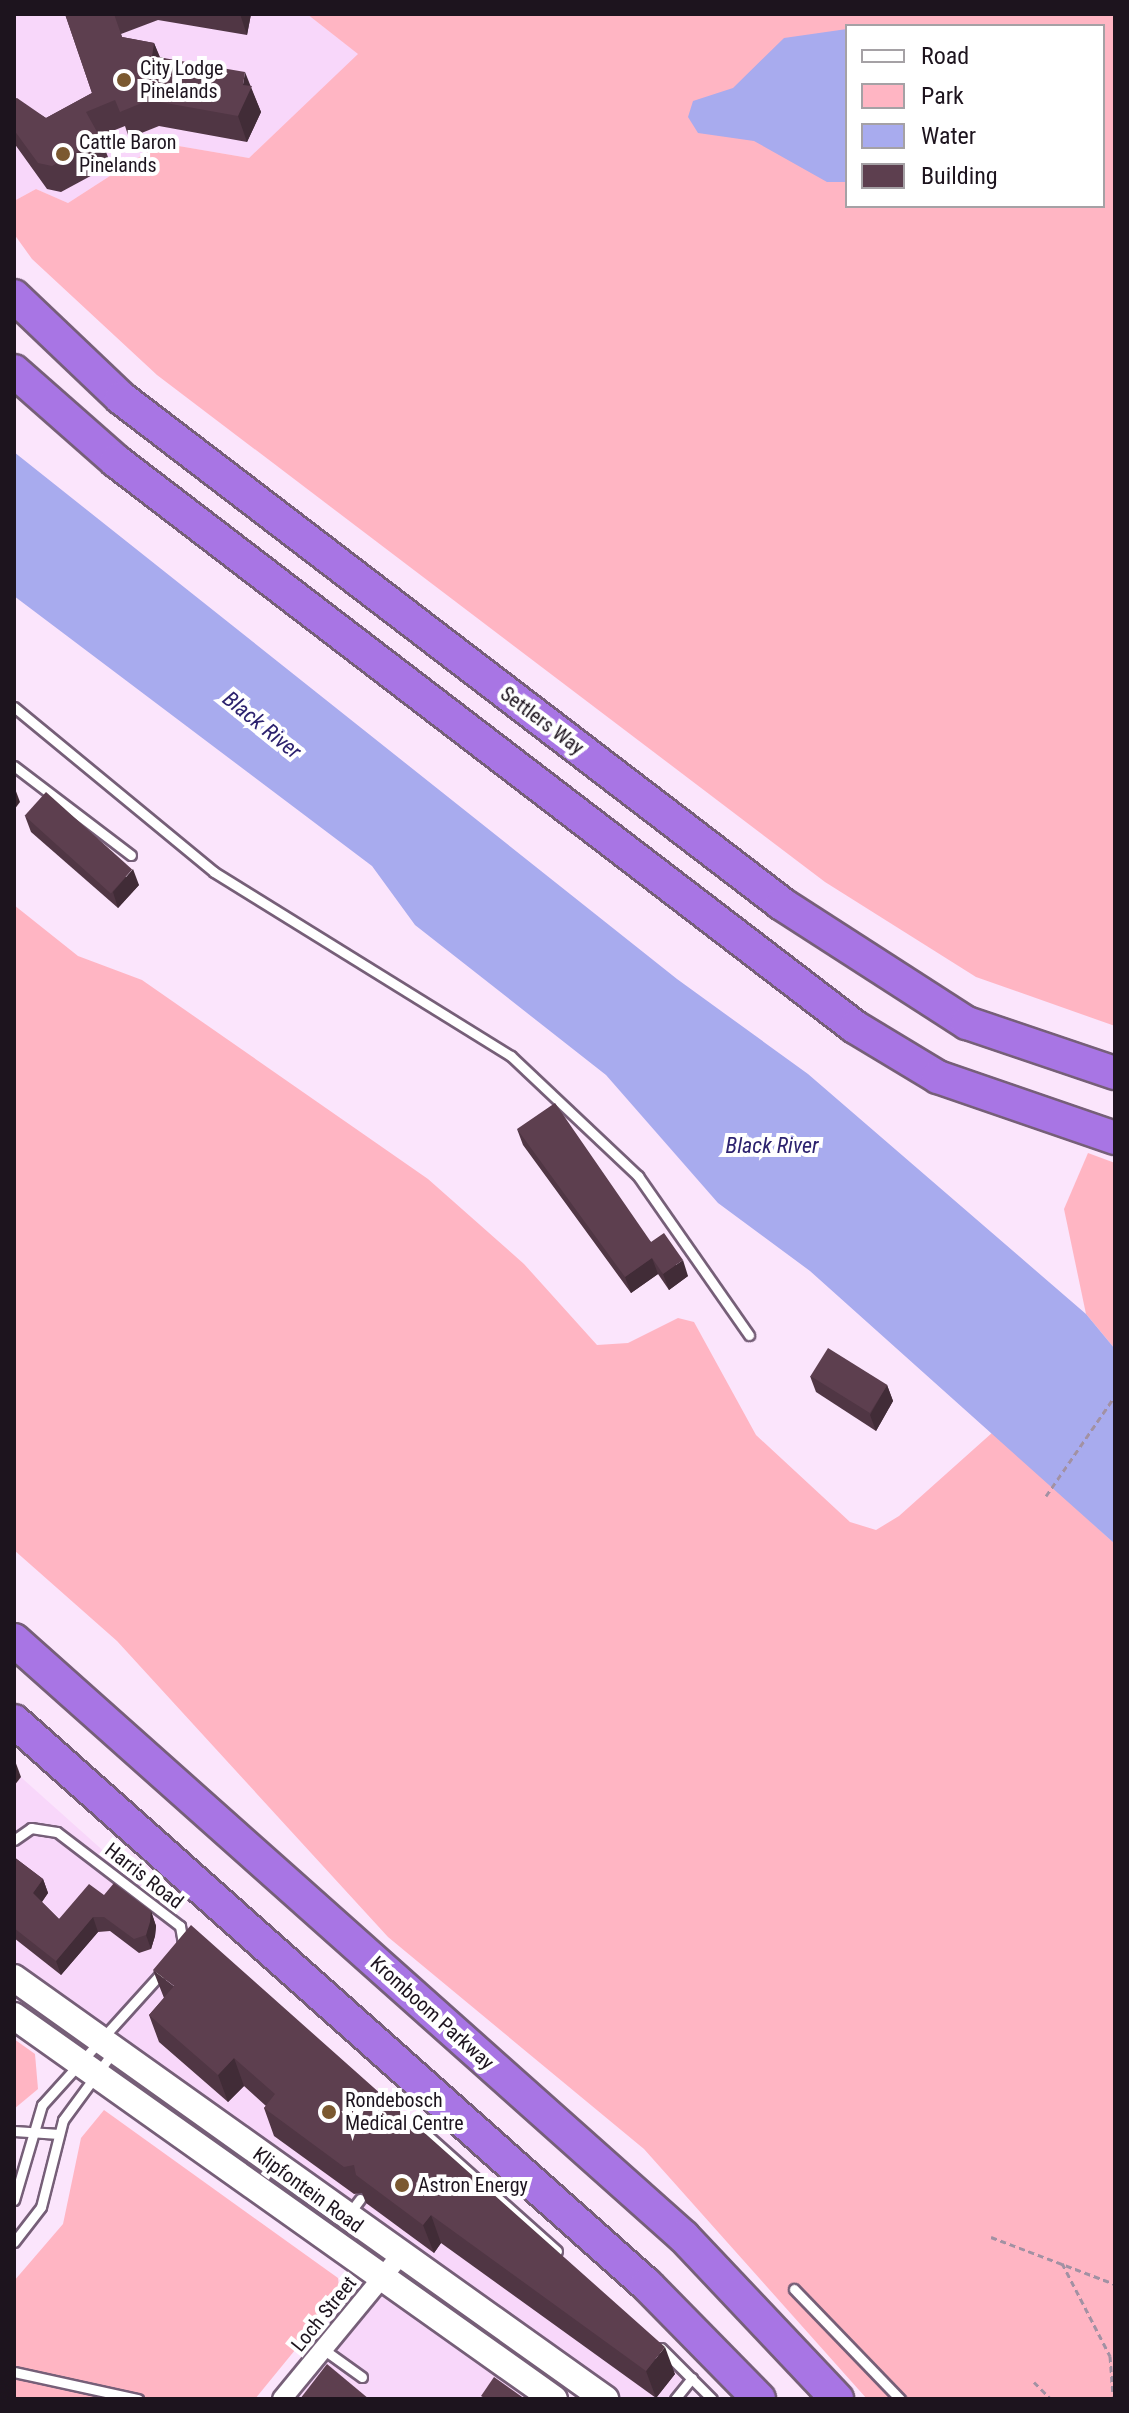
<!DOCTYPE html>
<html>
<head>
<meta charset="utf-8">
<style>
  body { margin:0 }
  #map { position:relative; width:1129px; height:2413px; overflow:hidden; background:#fbe5fc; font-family:"Roboto Condensed",sans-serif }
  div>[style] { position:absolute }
  .built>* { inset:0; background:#f8d7fa }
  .green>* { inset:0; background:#ffb5c3 }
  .water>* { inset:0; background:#a8abee }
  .path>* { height:3px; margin-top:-1.5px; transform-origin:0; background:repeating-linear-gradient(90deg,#a291a3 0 6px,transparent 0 10px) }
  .roads { filter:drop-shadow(2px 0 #765f78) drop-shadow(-2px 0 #765f78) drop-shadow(0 2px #765f78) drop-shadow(0 -2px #765f78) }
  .service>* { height:9px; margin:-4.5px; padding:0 4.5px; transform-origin:4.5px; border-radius:4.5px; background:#fff }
  .minor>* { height:18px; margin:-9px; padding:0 9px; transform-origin:9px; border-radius:9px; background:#fff }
  .secondary>* { height:26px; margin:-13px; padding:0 13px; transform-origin:13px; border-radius:13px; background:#fff }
  .motorway>* { height:32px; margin:-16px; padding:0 16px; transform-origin:16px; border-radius:16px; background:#a875e4 }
  .wall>* { inset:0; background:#503644 }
  .shaded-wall>* { inset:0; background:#412c37 }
  .building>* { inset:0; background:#5d3f4f; transform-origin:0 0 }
  .dots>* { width:22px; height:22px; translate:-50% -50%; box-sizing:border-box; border:4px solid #fff; border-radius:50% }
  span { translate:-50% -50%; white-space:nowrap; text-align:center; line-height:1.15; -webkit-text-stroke:8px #fff; paint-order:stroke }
  .poi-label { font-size:20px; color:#1d141e }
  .left { translate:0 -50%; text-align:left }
  .street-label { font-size:20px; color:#1d141e }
  .water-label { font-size:22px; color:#2c226e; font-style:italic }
  .frame { position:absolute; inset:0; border:16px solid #1d141e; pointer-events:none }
  .legend { position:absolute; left:845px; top:24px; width:260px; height:184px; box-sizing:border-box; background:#fff; border:2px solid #a5a1a5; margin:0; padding:10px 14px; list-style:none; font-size:24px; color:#1d141e }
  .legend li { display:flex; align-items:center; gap:16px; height:40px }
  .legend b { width:40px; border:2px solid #a5a1a5 }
</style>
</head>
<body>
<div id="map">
  <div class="built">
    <div style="clip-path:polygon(14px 14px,307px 14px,359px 54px,249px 158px,161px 143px,68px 203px,36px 189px,14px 201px)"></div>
    <div style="clip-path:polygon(14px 1771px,689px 2374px,671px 2399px,605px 2399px,14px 1978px)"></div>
    <div style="clip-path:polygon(381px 2280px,554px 2399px,282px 2399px)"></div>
  </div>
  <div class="green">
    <div style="clip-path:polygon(evenodd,307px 14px,1115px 14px,1115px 1026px,976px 977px,825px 882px,157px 375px,32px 259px,14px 234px,14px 201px,36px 189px,68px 203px,161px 143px,249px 158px,358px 54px,307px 14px,847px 26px,1103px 26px,1103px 206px,847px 206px,847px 26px)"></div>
    <div style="clip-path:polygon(14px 905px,78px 956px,142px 980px,428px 1179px,524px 1264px,597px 1345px,628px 1343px,678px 1318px,694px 1322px,756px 1435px,850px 1522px,876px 1530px,899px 1516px,993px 1432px,1115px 1544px,1115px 2399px,867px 2399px,644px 2149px,388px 1937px,117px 1641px,14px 1550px)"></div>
    <div style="clip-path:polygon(1088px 1153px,1115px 1163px,1115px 1349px,1086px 1314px,1064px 1209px)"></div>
    <div style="clip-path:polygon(14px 2039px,35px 2054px,38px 2089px,14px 2109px)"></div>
    <div style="clip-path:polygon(104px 2110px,338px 2278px,340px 2295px,255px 2399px,14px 2399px,14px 2281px,63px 2224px,81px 2138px)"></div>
  </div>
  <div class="water">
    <div style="clip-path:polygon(847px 29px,847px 182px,827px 182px,754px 141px,698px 133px,688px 117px,693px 101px,733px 88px,784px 38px)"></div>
    <div style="clip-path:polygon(14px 452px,677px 979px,808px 1074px,1086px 1314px,1115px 1349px,1115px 1544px,810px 1271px,718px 1203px,606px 1075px,415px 925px,372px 866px,14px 596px)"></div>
  </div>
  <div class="path">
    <div style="left:1046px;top:1496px;width:121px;rotate:-55.4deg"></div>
    <div style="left:991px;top:2237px;width:133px;rotate:20.8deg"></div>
    <div style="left:1062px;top:2263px;width:105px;rotate:62.7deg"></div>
    <div style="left:1110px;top:2356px;width:40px;rotate:85.7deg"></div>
    <div style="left:1034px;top:2382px;width:24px;rotate:45deg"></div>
  </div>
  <div class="roads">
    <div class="service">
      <div style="left:14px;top:707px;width:259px;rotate:39.5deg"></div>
      <div style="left:214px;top:872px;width:349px;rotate:31.8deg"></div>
      <div style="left:511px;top:1056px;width:175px;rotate:43.4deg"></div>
      <div style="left:638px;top:1176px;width:194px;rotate:55.1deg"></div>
      <div style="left:14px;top:766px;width:147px;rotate:37.3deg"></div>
      <div style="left:14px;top:1840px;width:21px;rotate:-35deg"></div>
      <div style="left:31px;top:1828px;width:26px;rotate:9deg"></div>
      <div style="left:57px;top:1832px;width:155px;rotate:37.4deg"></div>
      <div style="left:180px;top:1926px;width:17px;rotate:80deg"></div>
      <div style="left:14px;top:2131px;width:45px;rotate:3.8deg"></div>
      <div style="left:425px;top:2133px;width:177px;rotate:41.8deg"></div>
      <div style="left:14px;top:2200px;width:99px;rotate:-73.6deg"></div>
      <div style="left:42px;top:2105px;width:181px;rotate:-47.9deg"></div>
      <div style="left:348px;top:2215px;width:20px;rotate:-53deg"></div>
      <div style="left:14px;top:2242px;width:44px;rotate:-52.4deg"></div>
      <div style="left:41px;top:2207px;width:90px;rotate:-75.8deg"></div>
      <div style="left:63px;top:2120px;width:84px;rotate:-53.7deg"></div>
      <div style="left:794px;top:2289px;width:153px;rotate:46.1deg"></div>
      <div style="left:661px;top:2348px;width:72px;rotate:45deg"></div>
      <div style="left:323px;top:2349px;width:48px;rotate:35.7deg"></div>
      <div style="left:14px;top:2372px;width:127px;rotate:12.3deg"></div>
      <div style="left:675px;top:2399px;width:27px;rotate:-51deg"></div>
    </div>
    <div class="minor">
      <div style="left:282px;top:2399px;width:185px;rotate:-50.5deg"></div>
    </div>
    <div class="secondary">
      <div style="left:14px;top:1978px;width:726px;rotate:35.46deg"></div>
      <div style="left:14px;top:2016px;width:662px;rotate:35.35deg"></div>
    </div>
    <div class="motorway">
      <div style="left:14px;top:296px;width:148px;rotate:43.6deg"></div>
      <div style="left:121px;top:398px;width:832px;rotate:37.43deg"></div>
      <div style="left:782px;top:904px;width:220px;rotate:32.8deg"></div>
      <div style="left:967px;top:1023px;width:156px;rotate:18.7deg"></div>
      <div style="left:14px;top:371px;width:136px;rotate:41.4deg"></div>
      <div style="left:116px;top:461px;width:931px;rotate:37.45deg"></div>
      <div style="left:855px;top:1027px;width:97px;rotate:31.1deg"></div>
      <div style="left:938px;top:1077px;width:187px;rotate:19deg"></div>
      <div style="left:14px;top:1640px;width:897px;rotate:41.7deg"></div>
      <div style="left:684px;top:2237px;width:223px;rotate:46.6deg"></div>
      <div style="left:14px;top:1721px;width:848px;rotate:41.7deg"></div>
      <div style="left:647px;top:2285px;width:160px;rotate:45.5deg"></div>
    </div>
  </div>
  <div class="wall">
    <div style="clip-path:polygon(65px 14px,251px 14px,247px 35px,158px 20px,121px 34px,122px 37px,154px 43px,160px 57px,250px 86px,261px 112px,247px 142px,159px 126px,129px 138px,125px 126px,100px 136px,111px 165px,61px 192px,47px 189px,14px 143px,14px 99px,46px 118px,92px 93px)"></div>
    <div style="clip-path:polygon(25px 816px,139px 885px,118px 908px,31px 832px)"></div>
    <div style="clip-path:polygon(517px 1129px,651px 1242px,688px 1276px,669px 1290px,658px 1274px,631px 1293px,523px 1145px)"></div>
    <div style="clip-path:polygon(810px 1376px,887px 1385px,893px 1401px,876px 1431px,816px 1392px)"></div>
    <div style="clip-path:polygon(14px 1857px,43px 1879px,48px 1893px,42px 1902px,59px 1919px,104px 1895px,151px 1911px,156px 1926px,155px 1936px,151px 1949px,139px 1953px,110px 1931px,98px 1932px,61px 1975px,14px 1938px)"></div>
    <div style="clip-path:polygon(153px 1970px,675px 2374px,656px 2398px,441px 2243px,434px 2253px,366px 2203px,362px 2193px,354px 2194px,274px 2136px,264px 2108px,266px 2106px,244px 2086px,228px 2102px,159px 2042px,149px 2015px,164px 1998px)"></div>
  </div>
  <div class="shaded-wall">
    <div style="clip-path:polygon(240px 14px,251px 14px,247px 35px)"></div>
    <div style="clip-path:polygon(154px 43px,164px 69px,152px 56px)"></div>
    <div style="clip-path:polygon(245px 72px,261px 112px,247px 142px,238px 116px)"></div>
    <div style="clip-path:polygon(14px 786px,20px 802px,14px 810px)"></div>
    <div style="clip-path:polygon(133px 869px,139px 885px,118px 908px,113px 892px)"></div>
    <div style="clip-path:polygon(652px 1258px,658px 1274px,631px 1293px,625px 1277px)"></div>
    <div style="clip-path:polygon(683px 1260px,688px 1276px,669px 1290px,663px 1274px)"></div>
    <div style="clip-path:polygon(887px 1385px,893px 1401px,876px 1431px,870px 1415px)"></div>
    <div style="clip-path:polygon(14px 1758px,21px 1777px,14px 1786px)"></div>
    <div style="clip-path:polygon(43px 1879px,48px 1893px,38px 1907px,33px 1893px)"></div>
    <div style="clip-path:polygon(151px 1911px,156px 1926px,155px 1936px,151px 1949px,146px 1935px)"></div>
    <div style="clip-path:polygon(93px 1917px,98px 1932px,61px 1975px,56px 1961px)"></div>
    <div style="clip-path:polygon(234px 2058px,244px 2086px,228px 2102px,218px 2075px)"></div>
    <div style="clip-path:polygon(431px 2215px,441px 2243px,434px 2253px,423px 2225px)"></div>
    <div style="clip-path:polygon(665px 2347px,675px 2374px,656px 2398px,646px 2371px)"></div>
  </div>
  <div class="building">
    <div style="clip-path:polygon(65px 14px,114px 14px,122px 37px,154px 43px,152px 56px,245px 72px,243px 85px,252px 86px,238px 116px,149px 100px,120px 112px,115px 100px,86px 112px,101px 139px,52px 166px,38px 163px,14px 130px,14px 99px,17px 98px,46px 118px,92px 93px)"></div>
    <div style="left:46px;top:792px;width:116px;height:32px;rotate:42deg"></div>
    <div style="clip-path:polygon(555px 1103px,651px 1242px,664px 1233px,683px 1260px,663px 1274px,652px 1258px,625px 1277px,517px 1129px)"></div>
    <div style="left:828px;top:1348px;width:70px;height:33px;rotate:32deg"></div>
    <div style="clip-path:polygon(14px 1857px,43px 1879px,33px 1893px,59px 1919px,89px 1884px,104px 1895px,114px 1883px,151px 1911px,150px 1922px,146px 1935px,134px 1939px,104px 1917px,93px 1917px,56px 1961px,14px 1928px)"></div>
    <div style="clip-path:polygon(191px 1925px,665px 2347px,646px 2371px,431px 2215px,423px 2225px,356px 2175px,354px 2165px,344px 2167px,264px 2108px,275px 2094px,234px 2058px,218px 2075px,149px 2015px,174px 1986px,153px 1970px)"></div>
    <div style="clip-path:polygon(327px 2364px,369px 2399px,300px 2399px)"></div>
    <div style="clip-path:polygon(494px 2377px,525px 2399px,486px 2399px,481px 2396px)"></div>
  </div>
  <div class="dots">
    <div style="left:124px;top:80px;background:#7b5930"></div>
    <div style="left:63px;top:154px;background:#7b5930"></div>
    <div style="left:329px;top:2112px;background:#7b5930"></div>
    <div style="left:402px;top:2185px;background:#7b5930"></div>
  </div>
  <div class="poi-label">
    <span class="left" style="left:140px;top:80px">City Lodge<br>Pinelands</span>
    <span class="left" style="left:79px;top:154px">Cattle Baron<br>Pinelands</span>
    <span class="left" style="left:345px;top:2112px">Rondebosch<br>Medical Centre</span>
    <span class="left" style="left:418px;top:2185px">Astron Energy</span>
  </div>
  <div class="street-label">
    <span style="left:542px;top:721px;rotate:37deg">Settlers Way</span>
    <span style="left:144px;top:1876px;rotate:38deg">Harris Road</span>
    <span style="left:432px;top:2013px;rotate:42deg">Kromboom Parkway</span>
    <span style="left:308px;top:2190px;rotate:36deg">Klipfontein Road</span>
    <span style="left:324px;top:2314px;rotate:-51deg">Loch Street</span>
  </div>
  <div class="water-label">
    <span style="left:262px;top:725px;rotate:39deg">Black River</span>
    <span style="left:772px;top:1146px">Black River</span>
  </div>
  <div class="frame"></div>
  <ul class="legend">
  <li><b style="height:10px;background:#fff"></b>Road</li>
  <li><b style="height:22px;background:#ffb5c3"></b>Park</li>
  <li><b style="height:22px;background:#a8abee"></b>Water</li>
  <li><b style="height:22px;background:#5d3f4f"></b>Building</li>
  </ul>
</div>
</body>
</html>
